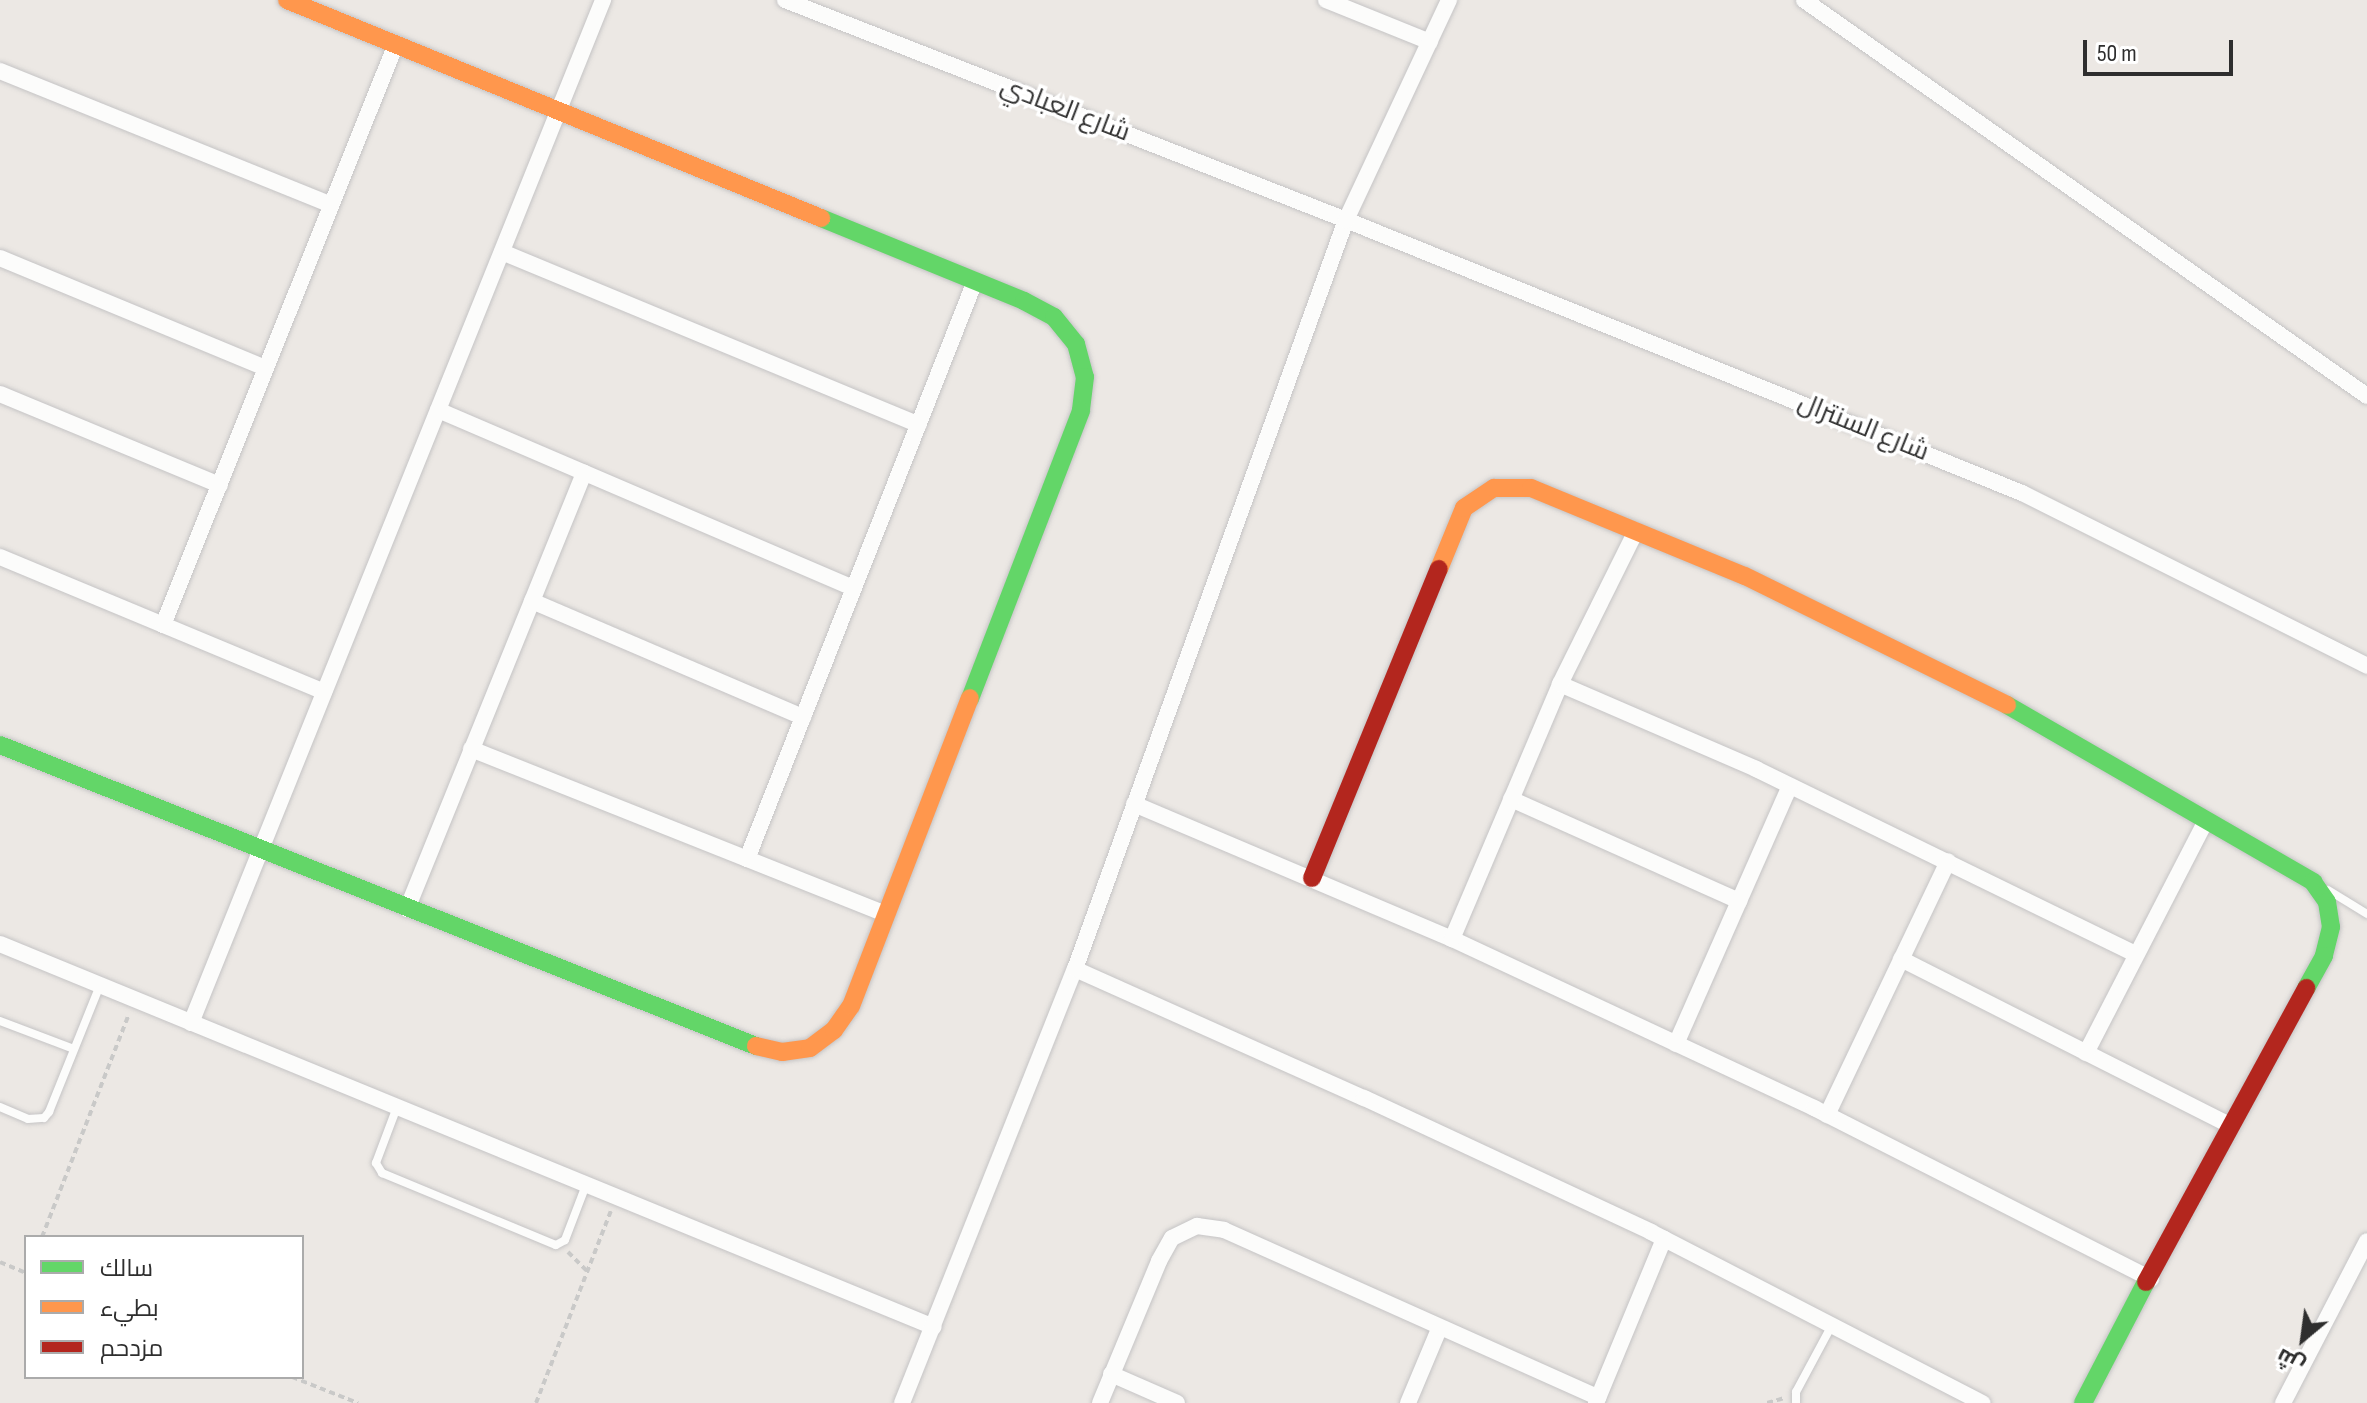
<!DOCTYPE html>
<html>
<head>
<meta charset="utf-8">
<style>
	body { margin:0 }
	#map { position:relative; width:2367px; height:1403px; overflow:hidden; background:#ece8e4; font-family:"Sofia Sans Condensed",Cairo,sans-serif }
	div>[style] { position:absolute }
	.path>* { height:4px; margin-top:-2px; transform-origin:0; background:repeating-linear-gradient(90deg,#c9c9c8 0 6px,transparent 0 10px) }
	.roads { filter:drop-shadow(0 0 2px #c5c4c5) drop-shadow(0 0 2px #c5c4c5) }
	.lane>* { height:8px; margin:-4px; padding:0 4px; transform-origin:4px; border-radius:4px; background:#fcfcfb }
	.street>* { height:16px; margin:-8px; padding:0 8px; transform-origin:8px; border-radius:8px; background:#fcfcfb }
	.fast>* { height:18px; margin:-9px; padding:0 9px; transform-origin:9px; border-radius:9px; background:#63d668 }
	.slow>* { height:18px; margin:-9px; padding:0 9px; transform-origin:9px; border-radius:9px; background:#ff974d }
	.jam>* { height:18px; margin:-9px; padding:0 9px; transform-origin:9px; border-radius:9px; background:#b3261e }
	span { translate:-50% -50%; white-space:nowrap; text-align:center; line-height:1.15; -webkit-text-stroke:7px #fff; paint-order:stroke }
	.street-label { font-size:26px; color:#2e2e2e }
	.legend { position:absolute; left:24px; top:1235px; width:280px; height:144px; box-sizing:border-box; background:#fff; border:2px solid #ababab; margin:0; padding:10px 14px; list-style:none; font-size:24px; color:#2e2e2e }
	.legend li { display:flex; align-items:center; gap:16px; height:40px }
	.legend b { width:40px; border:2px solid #ababab }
	.north { position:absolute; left:2263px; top:1299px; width:80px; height:80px; -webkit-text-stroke:6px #fff; paint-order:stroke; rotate:209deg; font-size:22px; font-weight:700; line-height:32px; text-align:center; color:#2e2e2e }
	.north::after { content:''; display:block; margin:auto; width:28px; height:36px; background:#2e2e2e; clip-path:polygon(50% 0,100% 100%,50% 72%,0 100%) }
	.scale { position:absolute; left:2083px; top:40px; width:150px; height:36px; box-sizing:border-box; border:4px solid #2e2e2e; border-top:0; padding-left:10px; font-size:24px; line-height:28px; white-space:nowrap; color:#2e2e2e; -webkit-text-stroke:6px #fff; paint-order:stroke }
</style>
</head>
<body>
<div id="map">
	<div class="path">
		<i style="left:42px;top:1237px;width:237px;rotate:-68.7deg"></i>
		<i style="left:568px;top:1252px;width:27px;rotate:45deg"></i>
		<i style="left:0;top:1262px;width:28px;rotate:23deg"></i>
		<i style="left:292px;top:1377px;width:71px;rotate:21.5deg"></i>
		<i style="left:536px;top:1403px;width:206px;rotate:-68.7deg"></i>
		<i style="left:1767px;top:1403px;width:18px;rotate:-16deg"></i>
	</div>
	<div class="roads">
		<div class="lane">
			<i style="left:2328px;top:890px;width:46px;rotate:31.6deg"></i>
			<i style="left:0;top:1021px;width:79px;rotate:20.7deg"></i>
			<i style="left:0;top:1107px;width:30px;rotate:23deg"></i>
			<i style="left:28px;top:1119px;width:16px;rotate:-4deg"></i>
			<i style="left:44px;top:1118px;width:8px;rotate:-50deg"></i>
			<i style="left:49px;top:1112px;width:137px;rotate:-68.1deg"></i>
			<i style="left:397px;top:1107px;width:60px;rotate:110.6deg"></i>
			<i style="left:376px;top:1163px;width:12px;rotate:59deg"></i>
			<i style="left:382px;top:1173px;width:188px;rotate:22.5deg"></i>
			<i style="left:556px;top:1245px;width:10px;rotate:-29deg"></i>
			<i style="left:565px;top:1240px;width:59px;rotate:-69.1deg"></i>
			<i style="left:1796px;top:1403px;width:11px;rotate:-90deg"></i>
			<i style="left:1796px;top:1392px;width:76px;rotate:-61.8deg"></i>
		</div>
		<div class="street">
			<i style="left:785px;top:0;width:603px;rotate:21.41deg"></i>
			<i style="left:1346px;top:220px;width:729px;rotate:21.99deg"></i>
			<i style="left:2022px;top:493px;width:386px;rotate:26.6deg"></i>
			<i style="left:1326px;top:0;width:112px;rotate:22deg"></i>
			<i style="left:1804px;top:0;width:688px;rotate:35.12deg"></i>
			<i style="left:0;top:71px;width:357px;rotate:22deg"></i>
			<i style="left:502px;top:252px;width:451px;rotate:22.5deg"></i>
			<i style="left:0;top:258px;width:287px;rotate:22.5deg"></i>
			<i style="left:0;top:394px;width:238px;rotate:22.5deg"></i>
			<i style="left:438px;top:410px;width:452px;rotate:23.2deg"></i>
			<i style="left:0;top:557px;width:351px;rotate:22.6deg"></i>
			<i style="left:532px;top:601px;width:295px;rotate:23.2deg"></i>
			<i style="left:163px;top:625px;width:626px;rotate:-68.15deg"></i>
			<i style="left:1560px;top:684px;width:214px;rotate:23.4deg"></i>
			<i style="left:1756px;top:769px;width:422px;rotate:26deg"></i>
			<i style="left:471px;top:749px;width:447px;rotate:21.7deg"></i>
			<i style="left:1511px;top:799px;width:250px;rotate:24.1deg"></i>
			<i style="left:1134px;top:804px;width:345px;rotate:23deg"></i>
			<i style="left:1452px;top:939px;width:400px;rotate:25deg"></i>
			<i style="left:1814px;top:1108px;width:378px;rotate:26.9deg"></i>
			<i style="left:747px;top:859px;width:621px;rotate:-68.47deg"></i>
			<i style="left:407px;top:909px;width:471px;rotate:-67.9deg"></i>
			<i style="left:1452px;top:939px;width:277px;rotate:-67deg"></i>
			<i style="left:1560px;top:684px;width:171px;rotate:-63.6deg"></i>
			<i style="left:0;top:944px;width:1009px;rotate:22.3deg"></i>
			<i style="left:1901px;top:959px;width:368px;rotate:26.8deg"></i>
			<i style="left:1075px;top:969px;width:316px;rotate:24.1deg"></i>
			<i style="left:1364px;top:1098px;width:317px;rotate:25deg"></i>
			<i style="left:1651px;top:1232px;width:373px;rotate:27.3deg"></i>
			<i style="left:191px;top:1023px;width:1103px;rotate:-68.06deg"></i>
			<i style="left:1676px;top:1044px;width:282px;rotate:-66.2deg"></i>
			<i style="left:2086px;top:1053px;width:260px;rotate:-62.7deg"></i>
			<i style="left:1827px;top:1115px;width:281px;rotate:-64.5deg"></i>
			<i style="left:1111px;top:1374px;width:72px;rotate:23.7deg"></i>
			<i style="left:902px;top:1403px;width:467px;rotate:-68.3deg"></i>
			<i style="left:1075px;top:969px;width:797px;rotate:-70.11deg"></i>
			<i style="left:1346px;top:220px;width:243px;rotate:-64.9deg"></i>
			<i style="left:1100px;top:1403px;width:154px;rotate:-67.4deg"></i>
			<i style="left:1159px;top:1261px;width:26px;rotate:-61deg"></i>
			<i style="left:1172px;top:1238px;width:28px;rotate:-26deg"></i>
			<i style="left:1197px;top:1226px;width:27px;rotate:8deg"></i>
			<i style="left:1224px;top:1230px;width:410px;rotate:24.1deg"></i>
			<i style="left:1408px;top:1403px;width:82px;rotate:-67.2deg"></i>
			<i style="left:1596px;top:1403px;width:178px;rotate:-67.5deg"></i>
			<i style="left:2283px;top:1403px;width:182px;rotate:-62.6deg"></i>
		</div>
		<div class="fast">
			<i style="left:821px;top:218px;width:219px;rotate:22.2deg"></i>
			<i style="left:1024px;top:301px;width:34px;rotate:28deg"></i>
			<i style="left:1054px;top:317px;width:35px;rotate:51deg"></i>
			<i style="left:1076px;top:344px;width:34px;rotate:75deg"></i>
			<i style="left:1085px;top:377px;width:34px;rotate:97deg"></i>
			<i style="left:1081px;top:411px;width:308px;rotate:111.1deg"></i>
			<i style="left:2007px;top:705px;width:354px;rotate:30deg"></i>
			<i style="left:2313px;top:882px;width:24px;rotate:55deg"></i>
			<i style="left:2327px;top:902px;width:25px;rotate:81deg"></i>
			<i style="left:2331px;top:927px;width:30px;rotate:104deg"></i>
			<i style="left:2324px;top:956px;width:37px;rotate:119deg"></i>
			<i style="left:0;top:745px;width:814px;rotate:21.71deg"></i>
			<i style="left:2083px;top:1403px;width:136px;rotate:-62.5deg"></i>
		</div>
		<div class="slow">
			<i style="left:287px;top:0;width:577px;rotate:22.21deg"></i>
			<i style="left:1439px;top:569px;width:66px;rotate:-67.7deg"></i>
			<i style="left:1464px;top:508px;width:36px;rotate:-34deg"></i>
			<i style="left:1494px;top:488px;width:37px"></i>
			<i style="left:1531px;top:488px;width:231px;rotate:22.4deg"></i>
			<i style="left:1745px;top:576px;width:292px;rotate:26.2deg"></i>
			<i style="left:756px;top:1046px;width:27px;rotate:13deg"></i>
			<i style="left:782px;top:1052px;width:28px;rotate:-8deg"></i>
			<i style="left:810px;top:1048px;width:30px;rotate:-37deg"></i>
			<i style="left:834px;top:1030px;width:29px;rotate:-55deg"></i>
			<i style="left:851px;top:1006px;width:330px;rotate:-68.9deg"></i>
		</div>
		<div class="jam">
			<i style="left:1312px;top:878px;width:334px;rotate:-67.7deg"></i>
			<i style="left:2146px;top:1282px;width:335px;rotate:-61.4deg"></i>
		</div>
	</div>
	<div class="street-label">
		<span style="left:1065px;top:110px;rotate:21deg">شارع العبادي</span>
		<span style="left:1863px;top:428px;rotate:22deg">شارع السنترال</span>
	</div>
	<ul class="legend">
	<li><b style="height:10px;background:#63d668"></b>سالك</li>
	<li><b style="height:10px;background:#ff974d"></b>بطيء</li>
	<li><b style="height:10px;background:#b3261e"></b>مزدحم</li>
	</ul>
	<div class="north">ش</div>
	<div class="scale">50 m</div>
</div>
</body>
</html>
